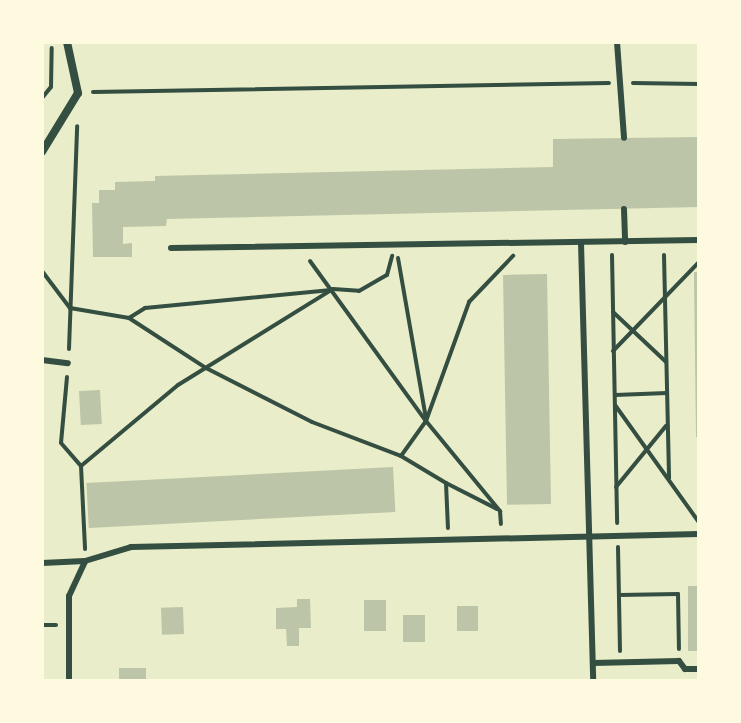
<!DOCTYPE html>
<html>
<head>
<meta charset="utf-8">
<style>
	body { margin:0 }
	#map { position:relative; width:741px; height:723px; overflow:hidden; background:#e9edc9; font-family:"Work Sans",sans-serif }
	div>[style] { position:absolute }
	.building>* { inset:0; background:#bcc5a7; transform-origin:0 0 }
	.path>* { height:4px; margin:-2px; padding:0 2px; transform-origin:2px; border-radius:2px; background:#344e41 }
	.service>* { height:6px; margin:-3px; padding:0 3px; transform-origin:3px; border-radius:3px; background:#344e41 }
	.minor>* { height:8px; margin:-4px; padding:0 4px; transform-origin:4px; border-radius:4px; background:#344e41 }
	span { translate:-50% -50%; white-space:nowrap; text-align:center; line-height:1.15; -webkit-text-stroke:6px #fefae0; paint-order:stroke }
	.frame { position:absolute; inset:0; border:44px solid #fefae0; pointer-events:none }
</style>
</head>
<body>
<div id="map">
	<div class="building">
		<i style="clip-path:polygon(699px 137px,699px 207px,167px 219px,166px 226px,123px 227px,123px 244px,132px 243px,132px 257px,93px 257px,92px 203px,99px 203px,99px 190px,115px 190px,115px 182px,155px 181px,155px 176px,553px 167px,553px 139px)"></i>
		<i style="clip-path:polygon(694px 272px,699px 272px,699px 437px,696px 437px)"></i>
		<i style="left:547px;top:274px;width:230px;height:44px;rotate:89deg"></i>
		<i style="left:100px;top:390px;width:34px;height:21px;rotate:87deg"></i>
		<i style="left:393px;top:467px;width:45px;height:307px;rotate:87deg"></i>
		<i style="left:688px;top:586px;width:11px;height:65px"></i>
		<i style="clip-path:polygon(297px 599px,310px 599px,311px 628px,299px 628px,299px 646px,287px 646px,286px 629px,276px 629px,276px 608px,297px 607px)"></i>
		<i style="left:386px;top:600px;width:31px;height:22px;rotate:90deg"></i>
		<i style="left:457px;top:606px;width:21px;height:25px"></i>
		<i style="left:183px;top:607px;width:27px;height:22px;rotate:88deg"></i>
		<i style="left:425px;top:615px;width:27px;height:22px;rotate:90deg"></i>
		<i style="left:119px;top:668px;width:27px;height:13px"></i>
	</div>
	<div class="path">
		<i style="left:633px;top:83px;width:66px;rotate:0.9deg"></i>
		<i style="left:93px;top:92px;width:516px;rotate:-1deg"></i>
		<i style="left:42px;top:98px;width:14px;rotate:-51deg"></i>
		<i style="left:51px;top:87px;width:39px;rotate:-89deg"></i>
		<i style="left:612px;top:255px;width:268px;rotate:88.9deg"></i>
		<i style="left:664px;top:255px;width:223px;rotate:88.7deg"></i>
		<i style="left:398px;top:258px;width:163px;rotate:80.1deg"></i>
		<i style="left:310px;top:261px;width:198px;rotate:54.1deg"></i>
		<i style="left:426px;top:421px;width:117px;rotate:50.6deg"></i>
		<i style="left:500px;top:511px;width:13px;rotate:86deg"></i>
		<i style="left:42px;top:271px;width:46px;rotate:52.9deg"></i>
		<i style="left:70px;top:308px;width:60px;rotate:9.6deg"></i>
		<i style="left:129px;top:318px;width:92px;rotate:33deg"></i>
		<i style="left:206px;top:368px;width:119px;rotate:27deg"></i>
		<i style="left:312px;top:422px;width:95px;rotate:20.9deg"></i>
		<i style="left:401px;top:456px;width:43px;rotate:-54.5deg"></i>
		<i style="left:426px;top:421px;width:127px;rotate:-70.1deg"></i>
		<i style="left:469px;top:302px;width:64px;rotate:-46.3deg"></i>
		<i style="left:613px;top:312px;width:73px;rotate:43.3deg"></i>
		<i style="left:129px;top:318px;width:19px;rotate:-32deg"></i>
		<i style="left:145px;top:308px;width:187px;rotate:-5.5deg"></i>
		<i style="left:69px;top:349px;width:223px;rotate:-87.9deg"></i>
		<i style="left:613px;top:351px;width:124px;rotate:-46deg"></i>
		<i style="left:67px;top:377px;width:66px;rotate:95.2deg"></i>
		<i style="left:61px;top:443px;width:30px;rotate:49deg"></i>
		<i style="left:81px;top:466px;width:83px;rotate:87.2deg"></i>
		<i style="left:615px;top:395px;width:52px;rotate:-2.2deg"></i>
		<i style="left:615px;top:405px;width:143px;rotate:54.4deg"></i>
		<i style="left:401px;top:456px;width:52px;rotate:31deg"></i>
		<i style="left:446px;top:483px;width:45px;rotate:87.5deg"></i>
		<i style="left:81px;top:466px;width:126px;rotate:-39.9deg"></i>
		<i style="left:178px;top:385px;width:182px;rotate:-31.8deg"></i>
		<i style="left:333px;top:289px;width:26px;rotate:4deg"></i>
		<i style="left:359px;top:291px;width:32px;rotate:-30deg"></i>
		<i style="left:387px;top:275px;width:20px;rotate:-75deg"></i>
		<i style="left:446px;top:483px;width:57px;rotate:27deg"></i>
		<i style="left:616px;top:487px;width:79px;rotate:-50.7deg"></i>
		<i style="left:618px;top:547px;width:104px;rotate:88.9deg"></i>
		<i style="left:619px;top:595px;width:59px;rotate:-1deg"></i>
		<i style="left:678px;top:594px;width:55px;rotate:89deg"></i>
		<i style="left:42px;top:625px;width:14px"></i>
	</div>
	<div class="service">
		<i style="left:617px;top:42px;width:96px;rotate:85.8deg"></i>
		<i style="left:624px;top:209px;width:33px;rotate:88deg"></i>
		<i style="left:581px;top:243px;width:438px;rotate:88.4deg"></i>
		<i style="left:171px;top:248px;width:528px;rotate:-0.87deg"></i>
		<i style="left:42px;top:360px;width:26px;rotate:7deg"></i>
		<i style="left:42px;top:563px;width:43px;rotate:-2.7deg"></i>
		<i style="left:593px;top:663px;width:86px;rotate:-1.3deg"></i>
		<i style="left:679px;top:661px;width:10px;rotate:53deg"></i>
		<i style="left:685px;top:669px;width:14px"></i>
		<i style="left:69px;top:681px;width:85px;rotate:-90deg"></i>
		<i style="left:69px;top:596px;width:38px;rotate:-65deg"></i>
		<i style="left:85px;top:561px;width:48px;rotate:-16.9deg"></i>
		<i style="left:131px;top:547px;width:568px;rotate:-1.31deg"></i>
	</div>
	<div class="minor">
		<i style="left:42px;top:152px;width:69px;rotate:-58.6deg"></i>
		<i style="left:78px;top:93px;width:52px;rotate:-102.2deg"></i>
	</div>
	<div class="frame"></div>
</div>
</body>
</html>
